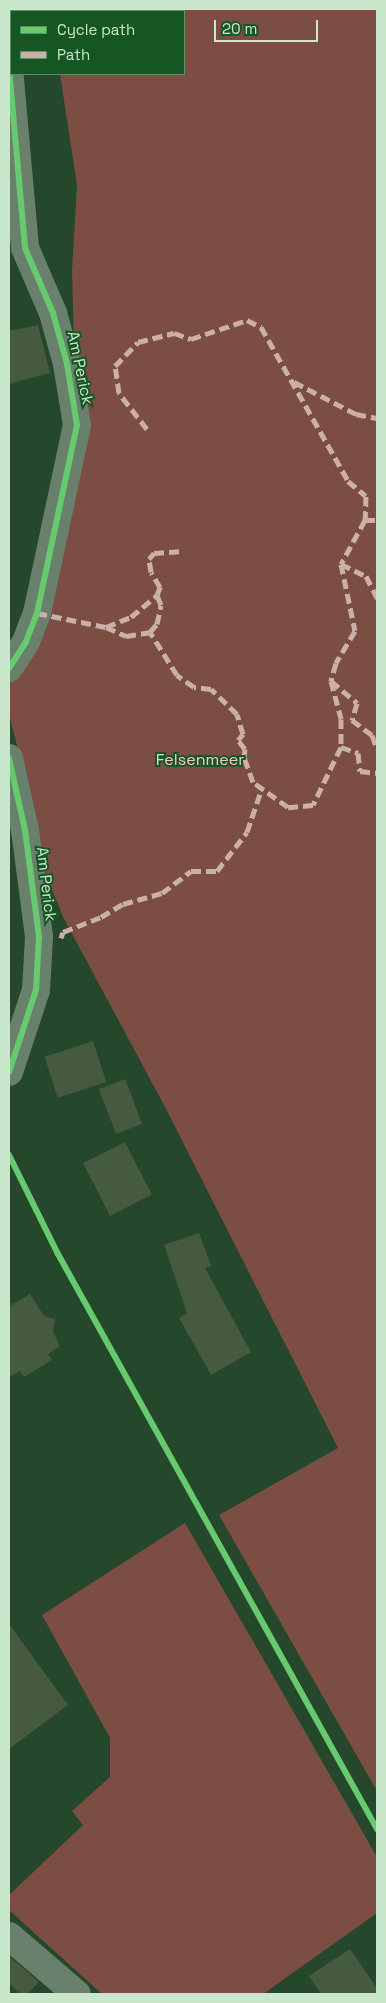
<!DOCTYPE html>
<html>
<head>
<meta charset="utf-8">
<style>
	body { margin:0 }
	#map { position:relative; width:386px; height:2003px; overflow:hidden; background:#25472b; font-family:"Space Grotesk",sans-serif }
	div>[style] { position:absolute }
	.green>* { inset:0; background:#7c4d43 }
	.building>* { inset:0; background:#455a3f; transform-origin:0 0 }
	.minor>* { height:28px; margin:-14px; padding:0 14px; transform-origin:14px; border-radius:14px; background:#68806c }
	.quiet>* { height:5px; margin-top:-2.5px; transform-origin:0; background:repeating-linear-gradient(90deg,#cab0a6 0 10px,transparent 0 15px) }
	.cycleway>* { height:6px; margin:-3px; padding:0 3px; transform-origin:3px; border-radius:3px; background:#67ca6e }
	span { translate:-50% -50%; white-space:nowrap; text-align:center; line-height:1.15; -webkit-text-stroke:4px #165623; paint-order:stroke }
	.street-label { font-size:16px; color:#c9e8cb }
	.park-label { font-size:16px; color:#f7cbc5 }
	.frame { position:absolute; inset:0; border:10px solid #c9e8cb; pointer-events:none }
	.legend { position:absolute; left:10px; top:10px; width:175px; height:65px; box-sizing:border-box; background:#165623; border:1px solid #5e9066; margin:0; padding:6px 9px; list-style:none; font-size:15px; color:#c9e8cb }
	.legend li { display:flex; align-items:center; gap:10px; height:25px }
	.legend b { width:25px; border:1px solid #5e9066 }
	.scale { position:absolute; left:214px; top:20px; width:104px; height:22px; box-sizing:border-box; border:2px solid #c9e8cb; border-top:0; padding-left:6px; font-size:15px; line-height:18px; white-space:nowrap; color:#c9e8cb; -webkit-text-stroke:4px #165623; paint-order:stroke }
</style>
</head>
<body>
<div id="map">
	<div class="green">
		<i style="clip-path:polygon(48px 9px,377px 9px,377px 1791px,219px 1515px,338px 1448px,164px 1105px,64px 919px,34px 846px,21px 762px,9px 714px,9px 679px,77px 453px,72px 271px,77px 185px,60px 74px,184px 74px,184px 11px)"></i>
		<i style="clip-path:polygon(185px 1523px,377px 1857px,377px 1913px,263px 1994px,102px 1994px,9px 1910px,9px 1895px,83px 1825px,72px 1811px,110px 1777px,110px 1738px,42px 1615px)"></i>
	</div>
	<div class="building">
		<i style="clip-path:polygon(38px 325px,50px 373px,9px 384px,9px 331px)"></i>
		<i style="left:93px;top:1041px;width:43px;height:51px;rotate:72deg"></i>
		<i style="left:125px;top:1079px;width:48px;height:28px;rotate:69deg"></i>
		<i style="left:125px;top:1142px;width:59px;height:47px;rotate:63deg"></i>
		<i style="clip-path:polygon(199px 1233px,211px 1266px,205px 1268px,251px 1352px,211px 1375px,179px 1318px,187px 1313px,164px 1245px)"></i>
		<i style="clip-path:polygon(30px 1294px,44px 1316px,55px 1319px,53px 1332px,60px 1346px,48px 1354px,52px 1360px,24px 1377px,20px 1371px,9px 1377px,9px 1306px)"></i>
		<i style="clip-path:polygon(9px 1624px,68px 1705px,9px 1749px)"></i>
		<i style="clip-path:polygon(350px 1949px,377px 1988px,377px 1994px,321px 1994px,309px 1976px)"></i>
		<i style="clip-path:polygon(9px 1956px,39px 1982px,27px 1994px,20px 1994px,9px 1983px)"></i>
	</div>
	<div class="minor">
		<i style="left:9px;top:68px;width:181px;rotate:84.9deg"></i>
		<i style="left:25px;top:248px;width:71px;rotate:66.7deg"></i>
		<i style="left:53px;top:313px;width:53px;rotate:74.6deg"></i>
		<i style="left:67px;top:364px;width:62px;rotate:80.7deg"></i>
		<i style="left:77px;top:425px;width:192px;rotate:102deg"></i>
		<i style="left:37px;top:613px;width:31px;rotate:111deg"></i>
		<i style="left:26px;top:642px;width:31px;rotate:123deg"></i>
		<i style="left:9px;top:758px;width:74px;rotate:77.5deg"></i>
		<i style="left:25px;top:830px;width:108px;rotate:82.5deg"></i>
		<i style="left:39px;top:937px;width:53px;rotate:93.2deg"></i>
		<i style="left:36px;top:990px;width:86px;rotate:108.2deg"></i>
		<i style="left:9px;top:1936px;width:89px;rotate:40.5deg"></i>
	</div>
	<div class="quiet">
		<i style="left:294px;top:382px;width:70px;rotate:27.3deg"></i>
		<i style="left:356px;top:414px;width:21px;rotate:11deg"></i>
		<i style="left:147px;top:429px;width:46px;rotate:-127.9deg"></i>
		<i style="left:119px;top:393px;width:27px;rotate:-98deg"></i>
		<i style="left:115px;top:366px;width:33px;rotate:-46deg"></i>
		<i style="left:138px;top:342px;width:37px;rotate:-14deg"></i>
		<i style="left:174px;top:333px;width:18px;rotate:19deg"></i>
		<i style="left:191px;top:339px;width:59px;rotate:-18.7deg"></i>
		<i style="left:247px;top:320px;width:16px;rotate:27deg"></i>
		<i style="left:261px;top:327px;width:177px;rotate:60.5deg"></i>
		<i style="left:348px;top:481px;width:23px;rotate:40deg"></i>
		<i style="left:366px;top:496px;width:24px;rotate:92deg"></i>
		<i style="left:365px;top:520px;width:50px;rotate:118.6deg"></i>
		<i style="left:341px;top:564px;width:68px;rotate:78.2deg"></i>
		<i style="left:355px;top:631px;width:37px;rotate:121deg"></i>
		<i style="left:336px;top:663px;width:19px;rotate:106deg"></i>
		<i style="left:331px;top:681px;width:39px;rotate:75deg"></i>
		<i style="left:341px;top:719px;width:28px;rotate:90deg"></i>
		<i style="left:341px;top:747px;width:64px;rotate:115.8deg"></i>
		<i style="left:313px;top:805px;width:25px;rotate:175deg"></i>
		<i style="left:288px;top:807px;width:43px;rotate:-144.5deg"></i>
		<i style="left:253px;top:782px;width:27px;rotate:-110deg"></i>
		<i style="left:244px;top:757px;width:8px;rotate:-83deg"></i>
		<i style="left:245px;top:749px;width:11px;rotate:-128deg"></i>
		<i style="left:238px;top:740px;width:8px;rotate:-50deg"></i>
		<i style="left:243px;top:734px;width:21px;rotate:-107deg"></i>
		<i style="left:237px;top:714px;width:36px;rotate:-136deg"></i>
		<i style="left:211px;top:689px;width:17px;rotate:-173deg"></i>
		<i style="left:194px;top:687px;width:21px;rotate:-145deg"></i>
		<i style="left:177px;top:675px;width:51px;rotate:-122.1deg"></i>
		<i style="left:365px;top:520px;width:12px"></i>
		<i style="left:341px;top:564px;width:28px;rotate:26deg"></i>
		<i style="left:366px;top:576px;width:25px;rotate:63deg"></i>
		<i style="left:37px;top:613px;width:70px;rotate:11.5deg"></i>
		<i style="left:106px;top:627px;width:27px;rotate:-22deg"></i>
		<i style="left:131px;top:617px;width:34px;rotate:-40deg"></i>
		<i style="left:157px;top:595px;width:9px;rotate:-69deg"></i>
		<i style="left:160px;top:587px;width:17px;rotate:-121deg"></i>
		<i style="left:151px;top:572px;width:13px;rotate:-99deg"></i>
		<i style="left:149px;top:559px;width:8px;rotate:-50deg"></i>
		<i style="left:154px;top:553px;width:26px;rotate:-4deg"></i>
		<i style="left:106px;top:627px;width:22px;rotate:24deg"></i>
		<i style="left:126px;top:636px;width:24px;rotate:-9deg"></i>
		<i style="left:150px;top:632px;width:11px;rotate:-49deg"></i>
		<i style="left:157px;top:624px;width:19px;rotate:-78deg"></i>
		<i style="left:161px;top:605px;width:11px;rotate:-112deg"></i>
		<i style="left:331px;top:681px;width:34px;rotate:40deg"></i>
		<i style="left:357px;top:703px;width:18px;rotate:106deg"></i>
		<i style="left:352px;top:720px;width:25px;rotate:37deg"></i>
		<i style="left:372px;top:735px;width:15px;rotate:70deg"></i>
		<i style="left:341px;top:747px;width:18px;rotate:19deg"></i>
		<i style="left:358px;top:753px;width:18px;rotate:84deg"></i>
		<i style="left:360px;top:771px;width:17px;rotate:7deg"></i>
		<i style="left:61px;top:938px;width:6px;rotate:-72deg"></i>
		<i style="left:63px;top:932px;width:41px;rotate:-21.5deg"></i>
		<i style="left:101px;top:917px;width:26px;rotate:-31deg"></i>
		<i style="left:123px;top:904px;width:41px;rotate:-15.8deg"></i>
		<i style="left:162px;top:893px;width:36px;rotate:-37deg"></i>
		<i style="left:191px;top:871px;width:26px"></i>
		<i style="left:217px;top:871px;width:49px;rotate:-52.4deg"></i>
		<i style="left:247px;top:832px;width:46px;rotate:-71.2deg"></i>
	</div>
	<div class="cycleway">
		<i style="left:9px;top:68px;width:181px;rotate:84.9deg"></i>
		<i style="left:25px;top:248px;width:71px;rotate:66.7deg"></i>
		<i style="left:53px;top:313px;width:53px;rotate:74.6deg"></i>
		<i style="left:67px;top:364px;width:62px;rotate:80.7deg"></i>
		<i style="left:77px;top:425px;width:192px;rotate:102deg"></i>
		<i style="left:37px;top:613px;width:31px;rotate:111deg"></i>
		<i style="left:26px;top:642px;width:31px;rotate:123deg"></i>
		<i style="left:9px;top:758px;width:74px;rotate:77.5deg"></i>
		<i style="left:25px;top:830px;width:108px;rotate:82.5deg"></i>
		<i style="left:39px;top:937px;width:53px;rotate:93.2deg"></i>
		<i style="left:36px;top:990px;width:86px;rotate:108.2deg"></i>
		<i style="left:9px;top:1155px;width:110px;rotate:63.7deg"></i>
		<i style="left:58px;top:1254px;width:658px;rotate:60.98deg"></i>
	</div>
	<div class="street-label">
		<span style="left:80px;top:368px;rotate:78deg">Am Perick</span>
		<span style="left:46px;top:884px;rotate:83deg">Am Perick</span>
	</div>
	<div class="park-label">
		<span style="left:200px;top:760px">Felsenmeer</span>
	</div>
	<div class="frame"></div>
	<ul class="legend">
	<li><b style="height:6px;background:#67ca6e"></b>Cycle path</li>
	<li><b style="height:6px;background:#cab0a6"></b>Path</li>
	</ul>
	<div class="scale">20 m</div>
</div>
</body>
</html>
